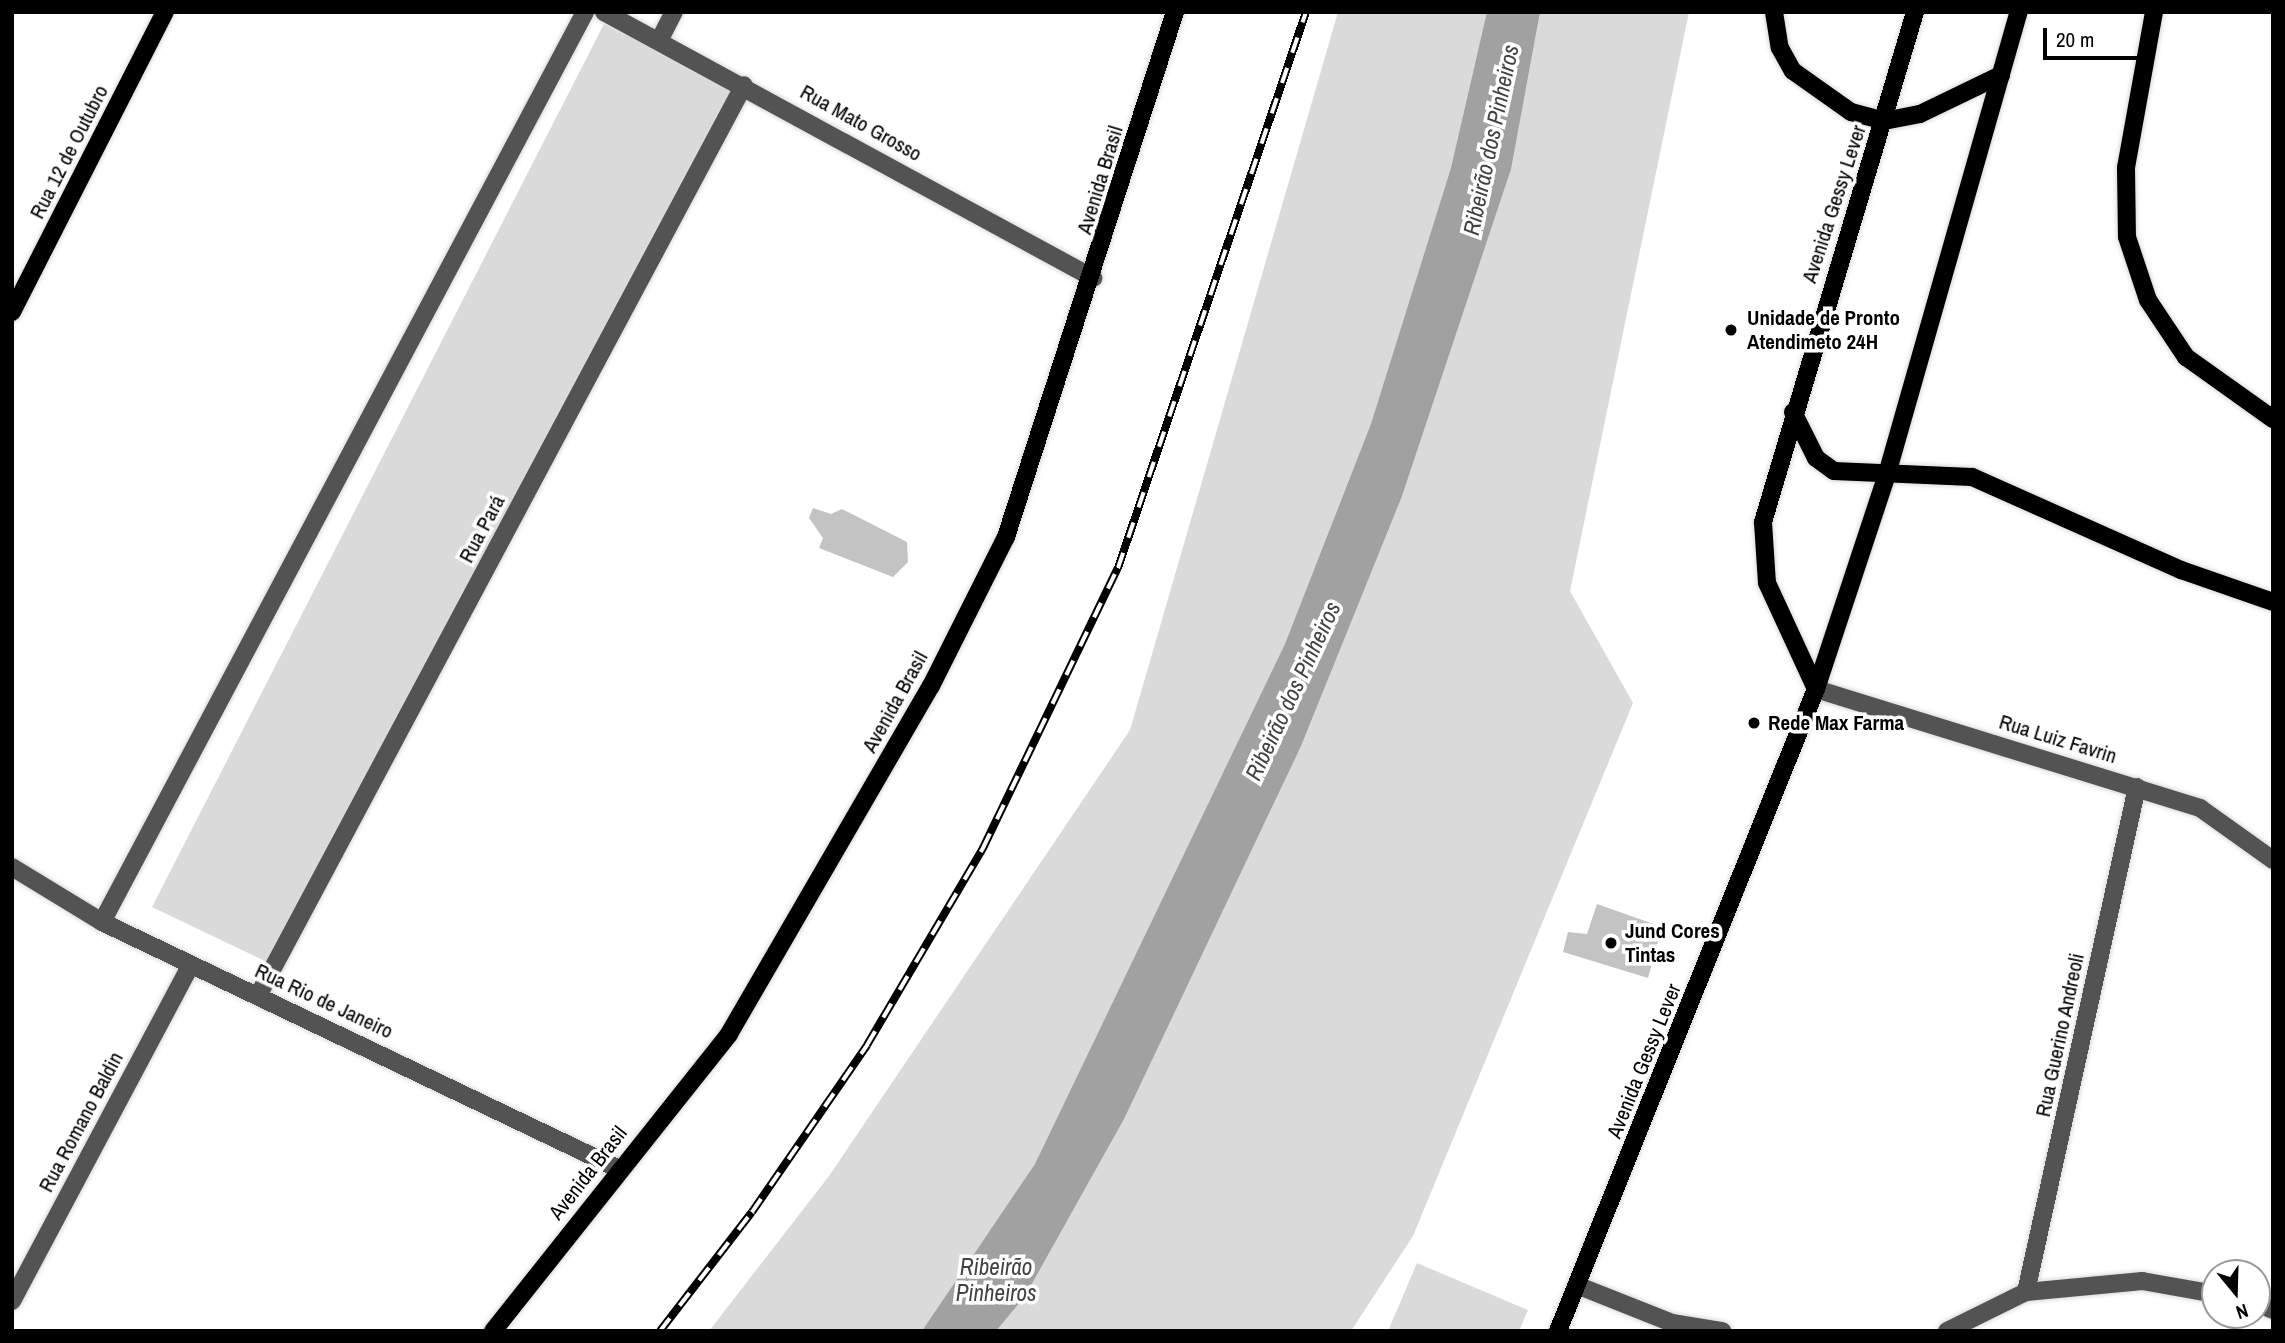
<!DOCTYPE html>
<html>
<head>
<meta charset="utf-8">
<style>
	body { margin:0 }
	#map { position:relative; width:2285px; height:1343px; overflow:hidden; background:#fff; font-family:"Archivo Narrow",sans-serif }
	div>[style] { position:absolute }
	.green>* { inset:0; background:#dadada }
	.water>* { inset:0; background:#a1a1a1 }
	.building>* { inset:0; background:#c3c3c3 }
	.roads { filter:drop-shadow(0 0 2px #dbdbdb) drop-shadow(0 0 2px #dbdbdb) }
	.minor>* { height:18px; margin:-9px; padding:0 9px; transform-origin:9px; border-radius:9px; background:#535353 }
	.major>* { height:18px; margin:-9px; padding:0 9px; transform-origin:9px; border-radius:9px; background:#000 }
	.rail>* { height:8px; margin-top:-4px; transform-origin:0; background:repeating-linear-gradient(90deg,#fff 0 16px,#000 0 32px); box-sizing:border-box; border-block:2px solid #000 }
	.dots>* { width:19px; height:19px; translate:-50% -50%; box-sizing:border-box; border:4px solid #fff; border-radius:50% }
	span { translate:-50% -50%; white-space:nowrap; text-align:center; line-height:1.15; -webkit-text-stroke:7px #fff; paint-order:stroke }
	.street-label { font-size:21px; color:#000 }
	.poi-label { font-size:21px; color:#000; font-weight:700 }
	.left { translate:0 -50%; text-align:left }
	.water-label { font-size:23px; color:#424242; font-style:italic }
	.frame { position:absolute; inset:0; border:14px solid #000; pointer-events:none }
	.north { position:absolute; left:2201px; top:1259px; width:70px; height:70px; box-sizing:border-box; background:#fff; border:2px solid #999; border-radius:50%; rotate:161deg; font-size:19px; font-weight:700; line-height:28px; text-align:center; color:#000 }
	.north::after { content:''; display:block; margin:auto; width:24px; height:32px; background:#000; clip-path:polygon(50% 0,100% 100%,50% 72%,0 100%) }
	.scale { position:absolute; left:2043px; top:28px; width:108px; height:32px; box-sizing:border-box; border:4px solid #000; border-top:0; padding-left:9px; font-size:21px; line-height:24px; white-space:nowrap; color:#000; -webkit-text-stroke:5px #fff; paint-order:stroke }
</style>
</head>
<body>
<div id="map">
	<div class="green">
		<i style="clip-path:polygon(1338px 12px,1689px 12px,1570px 591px,1633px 703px,1413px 1236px,1351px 1331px,709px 1331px,829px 1176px,1130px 730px)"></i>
		<i style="clip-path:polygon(604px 24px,738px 91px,267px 962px,152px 907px)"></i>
		<i style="clip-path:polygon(1417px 1263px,1528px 1310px,1519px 1331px,1388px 1331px)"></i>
	</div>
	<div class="water">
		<i style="clip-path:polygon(1487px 12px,1540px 12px,1511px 169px,1402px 496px,1301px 746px,1124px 1119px,1025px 1296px,996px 1331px,922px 1331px,1035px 1164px,1285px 644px,1371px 424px,1451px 168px)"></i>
	</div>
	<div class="building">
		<i style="clip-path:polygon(813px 508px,831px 514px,842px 509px,907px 542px,908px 562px,893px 577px,819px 548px,823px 538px,809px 518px)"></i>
		<i style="clip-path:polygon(1597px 904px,1662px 927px,1648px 978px,1563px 952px,1568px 932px,1587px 934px)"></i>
	</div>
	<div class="roads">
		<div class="minor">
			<i style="left:604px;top:12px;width:557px;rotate:28.54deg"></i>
			<i style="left:659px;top:41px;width:33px;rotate:-63deg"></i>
			<i style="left:1816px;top:689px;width:402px;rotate:17.2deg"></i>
			<i style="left:2200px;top:808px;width:90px;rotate:35.5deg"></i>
			<i style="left:12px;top:867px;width:105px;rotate:31.4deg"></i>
			<i style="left:102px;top:922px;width:573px;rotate:25.54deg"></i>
			<i style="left:102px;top:922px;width:1030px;rotate:-62.04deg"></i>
			<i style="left:259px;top:994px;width:1030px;rotate:-61.92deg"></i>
			<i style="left:1579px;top:1286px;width:100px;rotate:21.7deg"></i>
			<i style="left:1672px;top:1323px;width:51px;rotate:9.1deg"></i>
			<i style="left:2026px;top:1292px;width:517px;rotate:-77.6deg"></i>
			<i style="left:12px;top:1301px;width:381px;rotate:-62deg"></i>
			<i style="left:2257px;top:1303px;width:17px;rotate:24deg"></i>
			<i style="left:1947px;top:1331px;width:88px;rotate:-26.3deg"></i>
			<i style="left:2026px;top:1292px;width:117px;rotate:-5.4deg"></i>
			<i style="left:2142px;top:1281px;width:74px;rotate:10.1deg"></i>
		</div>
		<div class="major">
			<i style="left:1774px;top:12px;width:36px;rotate:81deg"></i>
			<i style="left:1780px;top:48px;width:26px;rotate:61deg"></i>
			<i style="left:1793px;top:71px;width:71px;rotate:35.3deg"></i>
			<i style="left:1851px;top:112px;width:34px;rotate:15deg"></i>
			<i style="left:1884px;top:121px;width:37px;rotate:-11deg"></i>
			<i style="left:1920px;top:114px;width:90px;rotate:-25.7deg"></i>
			<i style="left:2154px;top:12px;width:158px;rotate:100.2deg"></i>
			<i style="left:2126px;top:168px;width:69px;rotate:89.2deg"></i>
			<i style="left:2127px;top:237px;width:66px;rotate:71.6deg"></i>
			<i style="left:2148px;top:300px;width:69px;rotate:56.3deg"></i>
			<i style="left:2186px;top:357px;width:107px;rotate:35.5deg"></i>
			<i style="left:12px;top:312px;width:337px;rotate:-63deg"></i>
			<i style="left:1793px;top:412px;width:51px;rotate:63.4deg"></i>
			<i style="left:1816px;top:458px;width:22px;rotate:36deg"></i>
			<i style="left:1834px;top:471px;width:138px;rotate:2.5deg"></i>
			<i style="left:1972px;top:477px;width:229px;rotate:24deg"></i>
			<i style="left:2181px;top:570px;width:97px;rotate:19.2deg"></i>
			<i style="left:1816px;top:689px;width:117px;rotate:-114.8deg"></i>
			<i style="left:1767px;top:583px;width:61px;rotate:-93.8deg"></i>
			<i style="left:1763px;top:522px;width:532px;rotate:-73.4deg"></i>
			<i style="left:493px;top:1331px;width:379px;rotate:-51.5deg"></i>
			<i style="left:729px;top:1034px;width:402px;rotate:-59.9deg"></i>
			<i style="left:931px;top:686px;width:167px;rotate:-63.3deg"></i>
			<i style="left:1006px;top:537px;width:552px;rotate:-72.16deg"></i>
			<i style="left:1558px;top:1331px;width:692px;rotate:-68.11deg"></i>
			<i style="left:1816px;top:689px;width:226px;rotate:-71.7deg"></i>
			<i style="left:1887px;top:474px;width:480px;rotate:-74.1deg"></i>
		</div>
	</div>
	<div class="rail">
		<i style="left:660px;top:1331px;width:150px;rotate:-52.3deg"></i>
		<i style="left:752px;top:1212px;width:203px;rotate:-55.4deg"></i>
		<i style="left:867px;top:1045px;width:229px;rotate:-59.5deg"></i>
		<i style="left:983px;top:848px;width:311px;rotate:-64.3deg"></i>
		<i style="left:1118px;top:568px;width:587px;rotate:-71.32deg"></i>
	</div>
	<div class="dots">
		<i style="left:1731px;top:330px;background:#000"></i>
		<i style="left:1754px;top:723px;background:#000"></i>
		<i style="left:1611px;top:943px;background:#000"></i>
	</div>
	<div class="street-label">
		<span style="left:861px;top:123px;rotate:29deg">Rua Mato Grosso</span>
		<span style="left:69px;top:152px;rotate:-63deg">Rua 12 de Outubro</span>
		<span style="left:1100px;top:180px;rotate:-73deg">Avenida Brasil</span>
		<span style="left:1834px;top:204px;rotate:-72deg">Avenida Gessy Lever</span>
		<span style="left:482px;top:529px;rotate:-62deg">Rua Pará</span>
		<span style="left:895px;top:702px;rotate:-61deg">Avenida Brasil</span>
		<span style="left:2058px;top:739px;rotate:17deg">Rua Luiz Favrin</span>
		<span style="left:324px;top:1001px;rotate:25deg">Rua Rio de Janeiro</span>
		<span style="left:2060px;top:1035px;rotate:-78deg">Rua Guerino Andreoli</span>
		<span style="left:1644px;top:1061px;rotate:-68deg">Avenida Gessy Lever</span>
		<span style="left:81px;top:1122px;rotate:-62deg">Rua Romano Baldin</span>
		<span style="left:588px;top:1173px;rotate:-52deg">Avenida Brasil</span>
	</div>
	<div class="poi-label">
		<span class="left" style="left:1747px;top:330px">Unidade de Pronto<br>Atendimeto 24H</span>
		<span class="left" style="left:1768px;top:723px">Rede Max Farma</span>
		<span class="left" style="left:1625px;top:943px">Jund Cores<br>Tintas</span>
	</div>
	<div class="water-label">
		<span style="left:1491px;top:140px;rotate:-78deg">Ribeirão dos Pinheiros</span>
		<span style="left:1293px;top:691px;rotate:-65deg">Ribeirão dos Pinheiros</span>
		<span style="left:996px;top:1280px">Ribeirão<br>Pinheiros</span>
	</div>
	<div class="frame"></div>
	<div class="north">N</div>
	<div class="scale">20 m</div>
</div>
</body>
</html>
